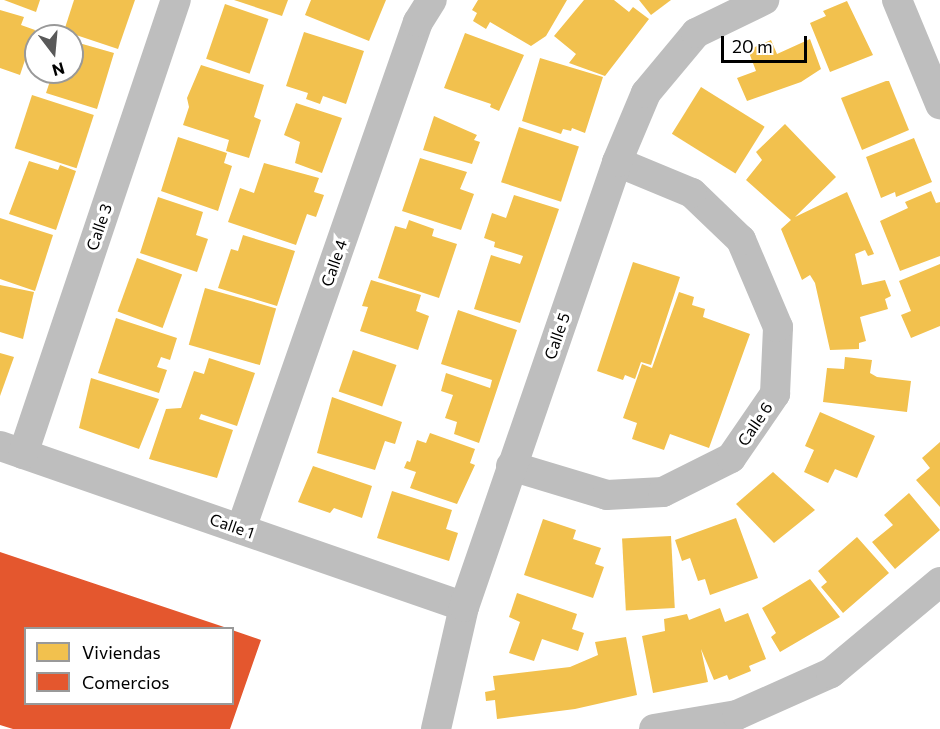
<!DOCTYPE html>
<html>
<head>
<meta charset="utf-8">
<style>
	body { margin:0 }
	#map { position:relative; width:940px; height:729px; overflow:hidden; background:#fff; font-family:Commissioner,sans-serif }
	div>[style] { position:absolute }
	.homes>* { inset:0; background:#f2c14e; transform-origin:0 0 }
	.shops>* { inset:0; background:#e4572e }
	.street>* { height:30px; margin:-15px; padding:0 15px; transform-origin:15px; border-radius:15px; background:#bebebe }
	span { translate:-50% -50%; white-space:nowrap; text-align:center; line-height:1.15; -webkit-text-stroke:6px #fff; paint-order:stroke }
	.street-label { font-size:16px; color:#000 }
	.legend { position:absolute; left:24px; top:627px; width:210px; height:78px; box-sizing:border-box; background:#fff; border:2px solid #999; margin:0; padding:8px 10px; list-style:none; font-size:18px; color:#000 }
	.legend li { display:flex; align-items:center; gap:12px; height:30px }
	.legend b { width:30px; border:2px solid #999 }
	.north { position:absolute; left:24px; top:24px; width:60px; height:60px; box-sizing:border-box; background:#fff; border:2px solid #999; border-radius:50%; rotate:164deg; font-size:16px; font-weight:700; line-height:24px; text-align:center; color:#000 }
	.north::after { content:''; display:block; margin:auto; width:21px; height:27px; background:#595959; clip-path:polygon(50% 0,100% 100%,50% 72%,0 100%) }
	.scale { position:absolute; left:721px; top:36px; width:86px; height:27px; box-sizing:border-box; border:3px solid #000; border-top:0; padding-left:8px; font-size:18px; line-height:21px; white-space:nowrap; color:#000; -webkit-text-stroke:4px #fff; paint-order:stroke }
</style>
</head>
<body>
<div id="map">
	<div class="homes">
		<i style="clip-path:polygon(4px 0,40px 0,36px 12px)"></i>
		<i style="clip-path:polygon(74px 0,135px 0,118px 49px,64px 31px)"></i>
		<i style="clip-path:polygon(234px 0,288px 0,282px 16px)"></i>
		<i style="clip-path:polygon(311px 0,386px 0,369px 41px,305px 15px)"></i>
		<i style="clip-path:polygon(478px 0,567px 0,546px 36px,531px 46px,490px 22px,486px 29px,473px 21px,477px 13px,472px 10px)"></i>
		<i style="clip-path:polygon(584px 0,614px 0,629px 12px,633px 7px,649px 19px,605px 76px,569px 63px,576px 54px,554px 36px)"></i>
		<i style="clip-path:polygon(639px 0,671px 0,651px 15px)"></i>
		<i style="clip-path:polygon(847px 1px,873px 55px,830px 72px,810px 23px,826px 16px,823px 11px)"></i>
		<i style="left:225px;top:4px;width:46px;height:58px;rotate:19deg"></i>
		<i style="clip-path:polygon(0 10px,24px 17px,21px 25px,35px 30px,20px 75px,0 68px)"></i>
		<i style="clip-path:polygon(304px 32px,364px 51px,346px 104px,323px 96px,320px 104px,306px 99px,308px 93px,286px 86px)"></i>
		<i style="clip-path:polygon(465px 33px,524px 55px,499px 111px,490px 107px,491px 104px,444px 88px)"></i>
		<i style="clip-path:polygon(810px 39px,821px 69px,801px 82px,747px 101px,737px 78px,756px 71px,748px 50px,771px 40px,777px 54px)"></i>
		<i style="clip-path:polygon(72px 41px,114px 53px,97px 109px,46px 93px,53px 72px,72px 72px)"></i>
		<i style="clip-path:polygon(540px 58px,603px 77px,585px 133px,572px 128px,571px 131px,563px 129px,561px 134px,522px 121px)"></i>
		<i style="clip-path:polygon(201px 65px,264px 85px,254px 117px,261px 120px,249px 158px,226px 151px,229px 140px,183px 125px,189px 107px,187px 98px)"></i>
		<i style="clip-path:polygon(886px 81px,889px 81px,909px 130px,862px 150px,841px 98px)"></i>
		<i style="left:701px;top:87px;width:75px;height:55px;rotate:32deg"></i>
		<i style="left:32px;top:95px;width:65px;height:56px;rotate:18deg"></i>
		<i style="clip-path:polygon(296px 103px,342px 118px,322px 173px,295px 163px,300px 142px,284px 135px)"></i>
		<i style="clip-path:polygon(434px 116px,477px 135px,474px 140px,480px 142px,472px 164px,423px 150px)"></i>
		<i style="clip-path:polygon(785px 124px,836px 177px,795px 217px,847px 192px,874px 254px,868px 256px,865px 250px,855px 254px,862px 285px,885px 280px,891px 296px,885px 299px,888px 309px,860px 317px,866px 341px,859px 343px,859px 349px,830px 350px,815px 283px,810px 275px,802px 280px,781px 229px,791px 220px,746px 180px,762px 160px,756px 152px)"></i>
		<i style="left:519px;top:127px;width:63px;height:58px;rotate:18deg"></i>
		<i style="clip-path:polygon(178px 137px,227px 153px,224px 163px,232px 166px,218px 211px,161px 191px)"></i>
		<i style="clip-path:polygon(914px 138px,932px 182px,896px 197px,895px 192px,881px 198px,866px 157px)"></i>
		<i style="clip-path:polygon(420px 158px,467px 172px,460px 189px,474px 194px,461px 230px,402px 211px)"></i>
		<i style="clip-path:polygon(29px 161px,58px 170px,60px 165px,76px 171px,56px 230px,9px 214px)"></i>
		<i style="clip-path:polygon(264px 163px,319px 178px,314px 192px,324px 195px,316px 217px,307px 214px,296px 245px,228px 222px,240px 188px,254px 193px)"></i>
		<i style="clip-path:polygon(931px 191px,936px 203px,940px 202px,940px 256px,900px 271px,880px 221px,908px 208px,905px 202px)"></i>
		<i style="clip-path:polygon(514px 195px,559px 209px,520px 323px,474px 309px,491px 255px,520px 264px,523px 256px,494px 247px,495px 242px,484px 238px,492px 213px,506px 218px)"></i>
		<i style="clip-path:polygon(158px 197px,203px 212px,196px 235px,208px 239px,197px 272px,140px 253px)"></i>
		<i style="clip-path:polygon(0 218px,53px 235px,35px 291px,0 279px)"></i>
		<i style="clip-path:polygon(409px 220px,434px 229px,432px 236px,457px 244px,439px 298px,378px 278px,395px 226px,406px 229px)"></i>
		<i style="clip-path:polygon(243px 235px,295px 251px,277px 306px,218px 288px,231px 249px,238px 251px)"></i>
		<i style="left:137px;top:258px;width:48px;height:57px;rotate:20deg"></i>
		<i style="clip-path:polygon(633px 262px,680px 277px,651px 365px,641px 362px,635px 379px,625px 375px,623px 380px,597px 371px)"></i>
		<i style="clip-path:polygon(940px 264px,940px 326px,911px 338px,901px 315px,911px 311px,899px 281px)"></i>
		<i style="clip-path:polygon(371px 280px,421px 295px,416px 311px,429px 316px,418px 350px,360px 331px,368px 307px,362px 306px)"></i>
		<i style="clip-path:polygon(0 285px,34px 292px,23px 339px,0 332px)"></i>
		<i style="left:205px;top:288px;width:74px;height:59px;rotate:16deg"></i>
		<i style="clip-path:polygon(679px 292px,694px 297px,692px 305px,705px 309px,703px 317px,750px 334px,709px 448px,670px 434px,664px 450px,632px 439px,637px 423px,623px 418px,642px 364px,652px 368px)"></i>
		<i style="clip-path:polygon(458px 310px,517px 330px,479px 443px,454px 434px,457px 422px,445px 418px,453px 395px,441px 391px,446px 373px,490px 388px,492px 380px,441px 364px)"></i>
		<i style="clip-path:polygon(116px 318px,177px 338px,170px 360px,161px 357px,157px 367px,167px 370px,159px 393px,98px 373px)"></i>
		<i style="left:353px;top:350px;width:46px;height:44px;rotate:19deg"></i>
		<i style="clip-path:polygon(0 353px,14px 357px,0 396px)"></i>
		<i style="clip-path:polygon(845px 357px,872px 360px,870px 373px,877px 377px,911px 381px,907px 412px,823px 402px,827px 368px,844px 369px)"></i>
		<i style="clip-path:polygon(209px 358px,255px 373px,237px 426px,201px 414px,199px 419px,233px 430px,217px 478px,149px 459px,166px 409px,181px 408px,194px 371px,204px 374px)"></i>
		<i style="clip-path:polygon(91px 378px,159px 399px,139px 449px,79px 428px)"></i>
		<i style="clip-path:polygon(332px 397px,402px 422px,395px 444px,385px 441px,375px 470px,317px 453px)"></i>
		<i style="clip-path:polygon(820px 412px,875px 436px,857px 478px,835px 469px,828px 483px,804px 472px,814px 450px,805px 446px)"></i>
		<i style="clip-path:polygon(430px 433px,475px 449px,470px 463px,475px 465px,457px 504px,410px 488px,416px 472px,404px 468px,407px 461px,410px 462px,417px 440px,426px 443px)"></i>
		<i style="clip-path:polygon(940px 442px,940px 507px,916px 480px,930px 468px,922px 458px)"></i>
		<i style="clip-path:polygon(313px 466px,372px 486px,362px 518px,334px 508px,330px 513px,298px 502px)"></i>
		<i style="clip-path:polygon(773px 472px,815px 510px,774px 543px,736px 504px)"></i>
		<i style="clip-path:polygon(392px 491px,452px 510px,446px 529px,458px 533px,449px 561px,377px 538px)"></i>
		<i style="clip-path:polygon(909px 493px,940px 530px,895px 569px,872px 542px,893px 525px,884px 515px)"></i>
		<i style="clip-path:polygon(736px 518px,758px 578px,710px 595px,705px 579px,698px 581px,690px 558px,682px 561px,675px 540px)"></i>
		<i style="clip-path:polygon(543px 519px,576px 530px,573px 539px,601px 548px,595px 564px,604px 567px,593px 598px,524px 575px)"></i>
		<i style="left:671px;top:536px;width:72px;height:49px;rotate:87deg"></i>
		<i style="clip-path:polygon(857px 537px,889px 573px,843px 613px,821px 587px,827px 582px,818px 571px)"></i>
		<i style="clip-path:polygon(810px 579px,840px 617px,780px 652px,771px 637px,776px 633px,762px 608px)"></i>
		<i style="clip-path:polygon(517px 593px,577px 614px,572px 629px,584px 633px,578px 651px,542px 639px,534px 661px,509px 653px,520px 622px,509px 617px)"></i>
		<i style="clip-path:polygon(720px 608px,725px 622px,748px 613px,766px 659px,749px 666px,751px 671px,729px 680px,727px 675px,714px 680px,701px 649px,708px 682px,653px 693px,642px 636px,665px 631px,664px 619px,687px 614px,689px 620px)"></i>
		<i style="clip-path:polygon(626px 637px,637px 695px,575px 709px,497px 719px,495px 700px,486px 701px,485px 692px,495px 690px,493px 676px,570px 667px,598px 655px,595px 642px)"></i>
	</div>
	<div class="shops">
		<i style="clip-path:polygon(0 552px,227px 628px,26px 628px,26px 704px,232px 704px,232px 630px,261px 640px,230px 729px,13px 729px,0 725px)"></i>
	</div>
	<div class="street">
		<i style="left:897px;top:0;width:113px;rotate:67.5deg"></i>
		<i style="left:0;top:446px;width:491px;rotate:19.1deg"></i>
		<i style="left:23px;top:454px;width:479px;rotate:-71.4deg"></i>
		<i style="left:511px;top:466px;width:100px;rotate:16.8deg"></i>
		<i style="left:607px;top:495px;width:56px;rotate:-3.1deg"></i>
		<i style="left:663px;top:492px;width:76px;rotate:-26.6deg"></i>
		<i style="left:731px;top:458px;width:78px;rotate:-55.5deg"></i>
		<i style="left:775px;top:394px;width:67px;rotate:-87.4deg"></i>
		<i style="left:778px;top:327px;width:95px;rotate:-113deg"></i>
		<i style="left:741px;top:240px;width:68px;rotate:-136.2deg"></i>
		<i style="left:692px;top:193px;width:81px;rotate:-157.5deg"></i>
		<i style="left:241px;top:529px;width:537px;rotate:-70.76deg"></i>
		<i style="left:418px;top:22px;width:26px;rotate:-58deg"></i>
		<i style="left:436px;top:729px;width:125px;rotate:-77.1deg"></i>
		<i style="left:464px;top:607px;width:471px;rotate:-71deg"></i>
		<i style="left:617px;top:162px;width:75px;rotate:-67.2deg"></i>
		<i style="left:646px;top:93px;width:78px;rotate:-50.2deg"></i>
		<i style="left:696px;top:33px;width:76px;rotate:-25.9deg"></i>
		<i style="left:654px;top:729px;width:84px;rotate:-9.6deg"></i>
		<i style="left:737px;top:715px;width:103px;rotate:-24.1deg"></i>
		<i style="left:831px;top:673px;width:142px;rotate:-39.9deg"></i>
	</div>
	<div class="street-label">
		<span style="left:99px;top:227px;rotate:-71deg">Calle 3</span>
		<span style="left:334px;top:263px;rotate:-71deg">Calle 4</span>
		<span style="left:557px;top:336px;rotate:-71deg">Calle 5</span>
		<span style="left:755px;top:424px;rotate:-56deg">Calle 6</span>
		<span style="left:232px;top:526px;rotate:19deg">Calle 1</span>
	</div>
	<ul class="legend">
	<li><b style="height:16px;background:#f2c14e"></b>Viviendas</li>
	<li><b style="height:16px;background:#e4572e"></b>Comercios</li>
	</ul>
	<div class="north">N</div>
	<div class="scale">20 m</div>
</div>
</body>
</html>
